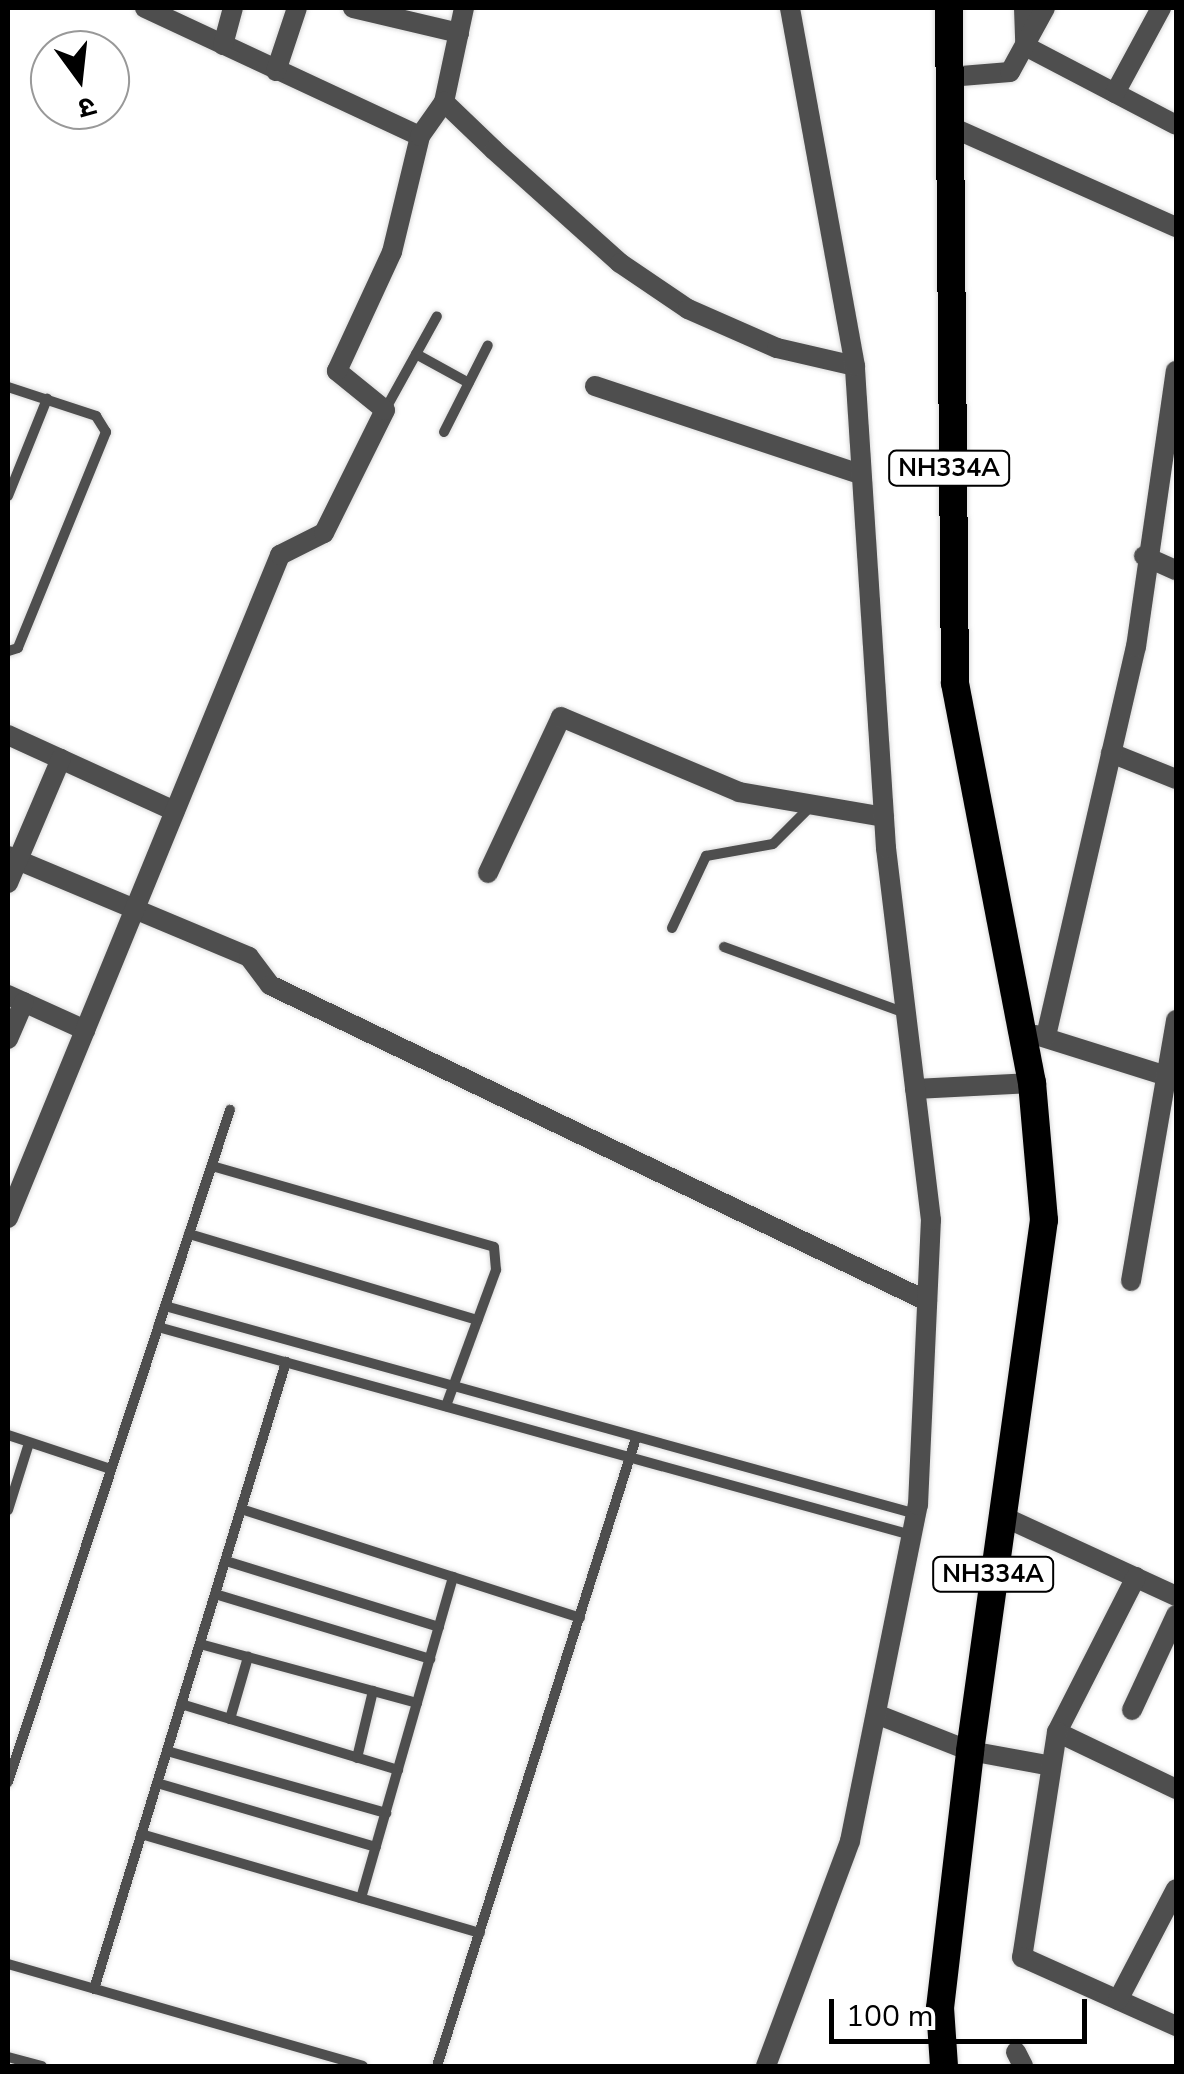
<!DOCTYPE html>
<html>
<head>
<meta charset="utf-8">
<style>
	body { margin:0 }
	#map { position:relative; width:1184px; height:2074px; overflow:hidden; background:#fff; font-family:"Nunito Sans","Noto Sans Devanagari",sans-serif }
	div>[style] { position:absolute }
	.roads { filter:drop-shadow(0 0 2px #dbdbdb) drop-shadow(0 0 2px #dbdbdb) }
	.service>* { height:10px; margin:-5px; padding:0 5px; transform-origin:5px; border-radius:5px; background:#4e4e4e }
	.minor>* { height:20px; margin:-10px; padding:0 10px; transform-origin:10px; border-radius:10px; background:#4e4e4e }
	.tertiary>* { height:20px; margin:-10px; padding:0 10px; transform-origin:10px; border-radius:10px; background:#4e4e4e }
	.trunk>* { height:28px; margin:-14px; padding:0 14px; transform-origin:14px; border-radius:14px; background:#000 }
	span { translate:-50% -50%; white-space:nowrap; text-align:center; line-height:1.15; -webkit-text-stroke:8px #fff; paint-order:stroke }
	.shield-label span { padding:2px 8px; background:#fff; border:2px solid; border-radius:8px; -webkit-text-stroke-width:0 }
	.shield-label { font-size:25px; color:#000; font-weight:700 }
	.frame { position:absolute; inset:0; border:10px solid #000; pointer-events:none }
	.north { position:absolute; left:30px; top:30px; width:100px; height:100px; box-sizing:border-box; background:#fff; border:2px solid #999; border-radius:50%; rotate:165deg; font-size:28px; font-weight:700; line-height:40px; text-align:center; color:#000 }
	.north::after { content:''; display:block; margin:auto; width:35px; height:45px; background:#000; clip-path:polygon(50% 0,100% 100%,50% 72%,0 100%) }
	.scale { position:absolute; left:829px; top:1999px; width:258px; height:45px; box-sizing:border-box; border:5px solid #000; border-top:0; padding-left:12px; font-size:30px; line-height:35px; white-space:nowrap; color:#000; -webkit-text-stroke:8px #fff; paint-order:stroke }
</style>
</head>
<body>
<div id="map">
	<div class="roads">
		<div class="service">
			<i style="left:416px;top:354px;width:60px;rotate:28.7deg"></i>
			<i style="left:8px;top:387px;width:93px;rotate:18.2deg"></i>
			<i style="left:96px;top:416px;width:19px;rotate:58deg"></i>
			<i style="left:106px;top:432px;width:233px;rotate:112.2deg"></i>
			<i style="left:18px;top:648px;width:10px;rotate:163deg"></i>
			<i style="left:385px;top:410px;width:107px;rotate:-61deg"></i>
			<i style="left:444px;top:432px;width:97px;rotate:-63.2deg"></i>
			<i style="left:8px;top:496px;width:105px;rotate:-68.1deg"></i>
			<i style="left:672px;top:928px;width:80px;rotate:-64.7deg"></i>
			<i style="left:706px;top:856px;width:68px;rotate:-10.2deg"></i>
			<i style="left:773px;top:844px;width:49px;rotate:-45deg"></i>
			<i style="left:724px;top:947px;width:193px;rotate:20deg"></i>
			<i style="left:212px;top:1166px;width:293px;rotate:16deg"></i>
			<i style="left:494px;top:1247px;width:23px;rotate:85deg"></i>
			<i style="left:496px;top:1270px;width:145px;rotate:110.2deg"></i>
			<i style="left:189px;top:1234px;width:301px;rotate:16.6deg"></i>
			<i style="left:165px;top:1306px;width:779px;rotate:15.48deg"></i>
			<i style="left:158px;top:1327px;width:781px;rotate:15.44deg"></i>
			<i style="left:8px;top:1435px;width:108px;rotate:18.3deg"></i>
			<i style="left:241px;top:1509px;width:356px;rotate:17.8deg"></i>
			<i style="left:8px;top:1510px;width:70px;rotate:-72.6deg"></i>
			<i style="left:226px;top:1561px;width:223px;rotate:17.2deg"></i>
			<i style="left:215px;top:1594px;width:225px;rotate:16.8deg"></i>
			<i style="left:200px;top:1644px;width:225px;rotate:15.2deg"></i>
			<i style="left:181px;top:1704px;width:227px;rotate:16.9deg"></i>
			<i style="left:230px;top:1719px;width:65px;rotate:-73.8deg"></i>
			<i style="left:167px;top:1751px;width:228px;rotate:15.8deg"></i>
			<i style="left:357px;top:1758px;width:69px;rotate:-76.6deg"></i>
			<i style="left:8px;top:1782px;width:708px;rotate:-71.72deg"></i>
			<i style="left:157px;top:1783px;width:228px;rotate:16.3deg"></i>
			<i style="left:141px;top:1834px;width:353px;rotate:16.3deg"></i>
			<i style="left:361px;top:1898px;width:334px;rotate:-74deg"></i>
			<i style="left:8px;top:1964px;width:369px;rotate:16deg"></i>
			<i style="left:94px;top:1989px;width:656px;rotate:-72.97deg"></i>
			<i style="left:8px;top:2057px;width:35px;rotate:15deg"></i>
			<i style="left:437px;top:2066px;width:659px;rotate:-72.42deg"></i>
		</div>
		<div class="minor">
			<i style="left:145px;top:8px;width:303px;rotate:25deg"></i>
			<i style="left:353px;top:8px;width:109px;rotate:13.3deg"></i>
			<i style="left:464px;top:8px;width:96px;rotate:102deg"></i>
			<i style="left:444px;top:102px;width:69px;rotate:43.8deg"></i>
			<i style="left:494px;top:150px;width:169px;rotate:41.9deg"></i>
			<i style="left:620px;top:263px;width:82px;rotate:34.1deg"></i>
			<i style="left:688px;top:309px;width:97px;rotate:23.7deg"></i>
			<i style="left:777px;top:348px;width:80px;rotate:13deg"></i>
			<i style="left:1024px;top:8px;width:38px;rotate:88deg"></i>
			<i style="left:1025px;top:46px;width:170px;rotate:27.6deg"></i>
			<i style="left:223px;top:45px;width:38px;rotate:-75deg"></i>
			<i style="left:276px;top:71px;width:66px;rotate:-71.6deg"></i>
			<i style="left:949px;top:77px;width:61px;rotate:-4.7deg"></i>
			<i style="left:1010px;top:72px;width:73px;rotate:-61.3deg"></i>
			<i style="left:1115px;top:93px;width:97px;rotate:-61.6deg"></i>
			<i style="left:949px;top:126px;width:248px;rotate:24deg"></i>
			<i style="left:595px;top:386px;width:279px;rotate:18.4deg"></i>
			<i style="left:1144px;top:556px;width:35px;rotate:24deg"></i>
			<i style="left:8px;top:735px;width:183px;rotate:24.5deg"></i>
			<i style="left:1111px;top:753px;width:70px;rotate:21.8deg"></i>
			<i style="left:8px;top:856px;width:261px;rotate:22.7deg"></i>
			<i style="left:249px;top:957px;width:35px;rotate:53deg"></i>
			<i style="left:270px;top:985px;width:729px;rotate:25.69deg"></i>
			<i style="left:488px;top:873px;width:172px;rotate:-64.9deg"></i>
			<i style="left:561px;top:717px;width:193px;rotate:22.8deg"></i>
			<i style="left:739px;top:792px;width:147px;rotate:9.8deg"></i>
			<i style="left:8px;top:883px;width:135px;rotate:-66.9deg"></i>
			<i style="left:8px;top:995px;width:85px;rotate:24.4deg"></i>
			<i style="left:1036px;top:1035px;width:147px;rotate:17.4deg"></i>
			<i style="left:1046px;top:1036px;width:399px;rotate:-77deg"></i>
			<i style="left:1136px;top:647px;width:279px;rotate:-81.8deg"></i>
			<i style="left:8px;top:1039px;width:40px;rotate:-66.6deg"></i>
			<i style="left:915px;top:1089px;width:117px;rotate:-2.9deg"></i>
			<i style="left:8px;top:1218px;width:717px;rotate:-67.69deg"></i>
			<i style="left:280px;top:555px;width:49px;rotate:-26.6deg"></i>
			<i style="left:324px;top:533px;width:137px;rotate:-63.6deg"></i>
			<i style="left:385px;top:410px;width:62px;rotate:-140.9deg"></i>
			<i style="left:337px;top:371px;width:131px;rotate:-65.2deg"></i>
			<i style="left:392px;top:252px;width:119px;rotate:-76.4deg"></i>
			<i style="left:420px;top:136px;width:42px;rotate:-54.8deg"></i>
			<i style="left:1131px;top:1281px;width:265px;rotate:-80.2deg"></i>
			<i style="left:1002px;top:1516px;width:192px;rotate:24.7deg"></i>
			<i style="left:1132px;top:1710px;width:105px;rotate:-65.1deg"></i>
			<i style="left:876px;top:1714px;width:101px;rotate:21.5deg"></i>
			<i style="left:970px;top:1751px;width:77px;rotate:10.4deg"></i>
			<i style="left:1057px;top:1732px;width:174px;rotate:-63deg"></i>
			<i style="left:1176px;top:1789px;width:132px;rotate:-154.4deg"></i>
			<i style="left:1057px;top:1732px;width:228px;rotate:98.8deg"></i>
			<i style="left:1022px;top:1957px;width:169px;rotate:24.1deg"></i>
			<i style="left:1118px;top:2000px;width:125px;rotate:-62.4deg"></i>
			<i style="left:1016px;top:2052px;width:16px;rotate:63deg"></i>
		</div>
		<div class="tertiary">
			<i style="left:766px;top:2066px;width:240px;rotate:-69.5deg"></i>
			<i style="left:850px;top:1841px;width:343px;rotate:-78.6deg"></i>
			<i style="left:918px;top:1505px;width:285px;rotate:-87.4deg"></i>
			<i style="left:931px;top:1220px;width:375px;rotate:-96.9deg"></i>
			<i style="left:886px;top:848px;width:483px;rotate:-93.7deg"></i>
			<i style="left:855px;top:366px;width:364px;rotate:-100.3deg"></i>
		</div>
		<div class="trunk">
			<i style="left:944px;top:2066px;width:58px;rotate:-93.9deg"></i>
			<i style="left:940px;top:2008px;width:259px;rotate:-83.3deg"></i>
			<i style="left:970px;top:1751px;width:536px;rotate:-82.07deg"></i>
			<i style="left:1044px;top:1220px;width:138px;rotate:-95deg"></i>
			<i style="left:1032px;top:1083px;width:407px;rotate:-100.9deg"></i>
			<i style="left:955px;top:683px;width:675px;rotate:-90.51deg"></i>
		</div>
	</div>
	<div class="shield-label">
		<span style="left:949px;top:468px">NH334A</span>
		<span style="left:993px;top:1574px">NH334A</span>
	</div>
	<div class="frame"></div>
	<div class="north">उ</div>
	<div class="scale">100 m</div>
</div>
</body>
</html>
